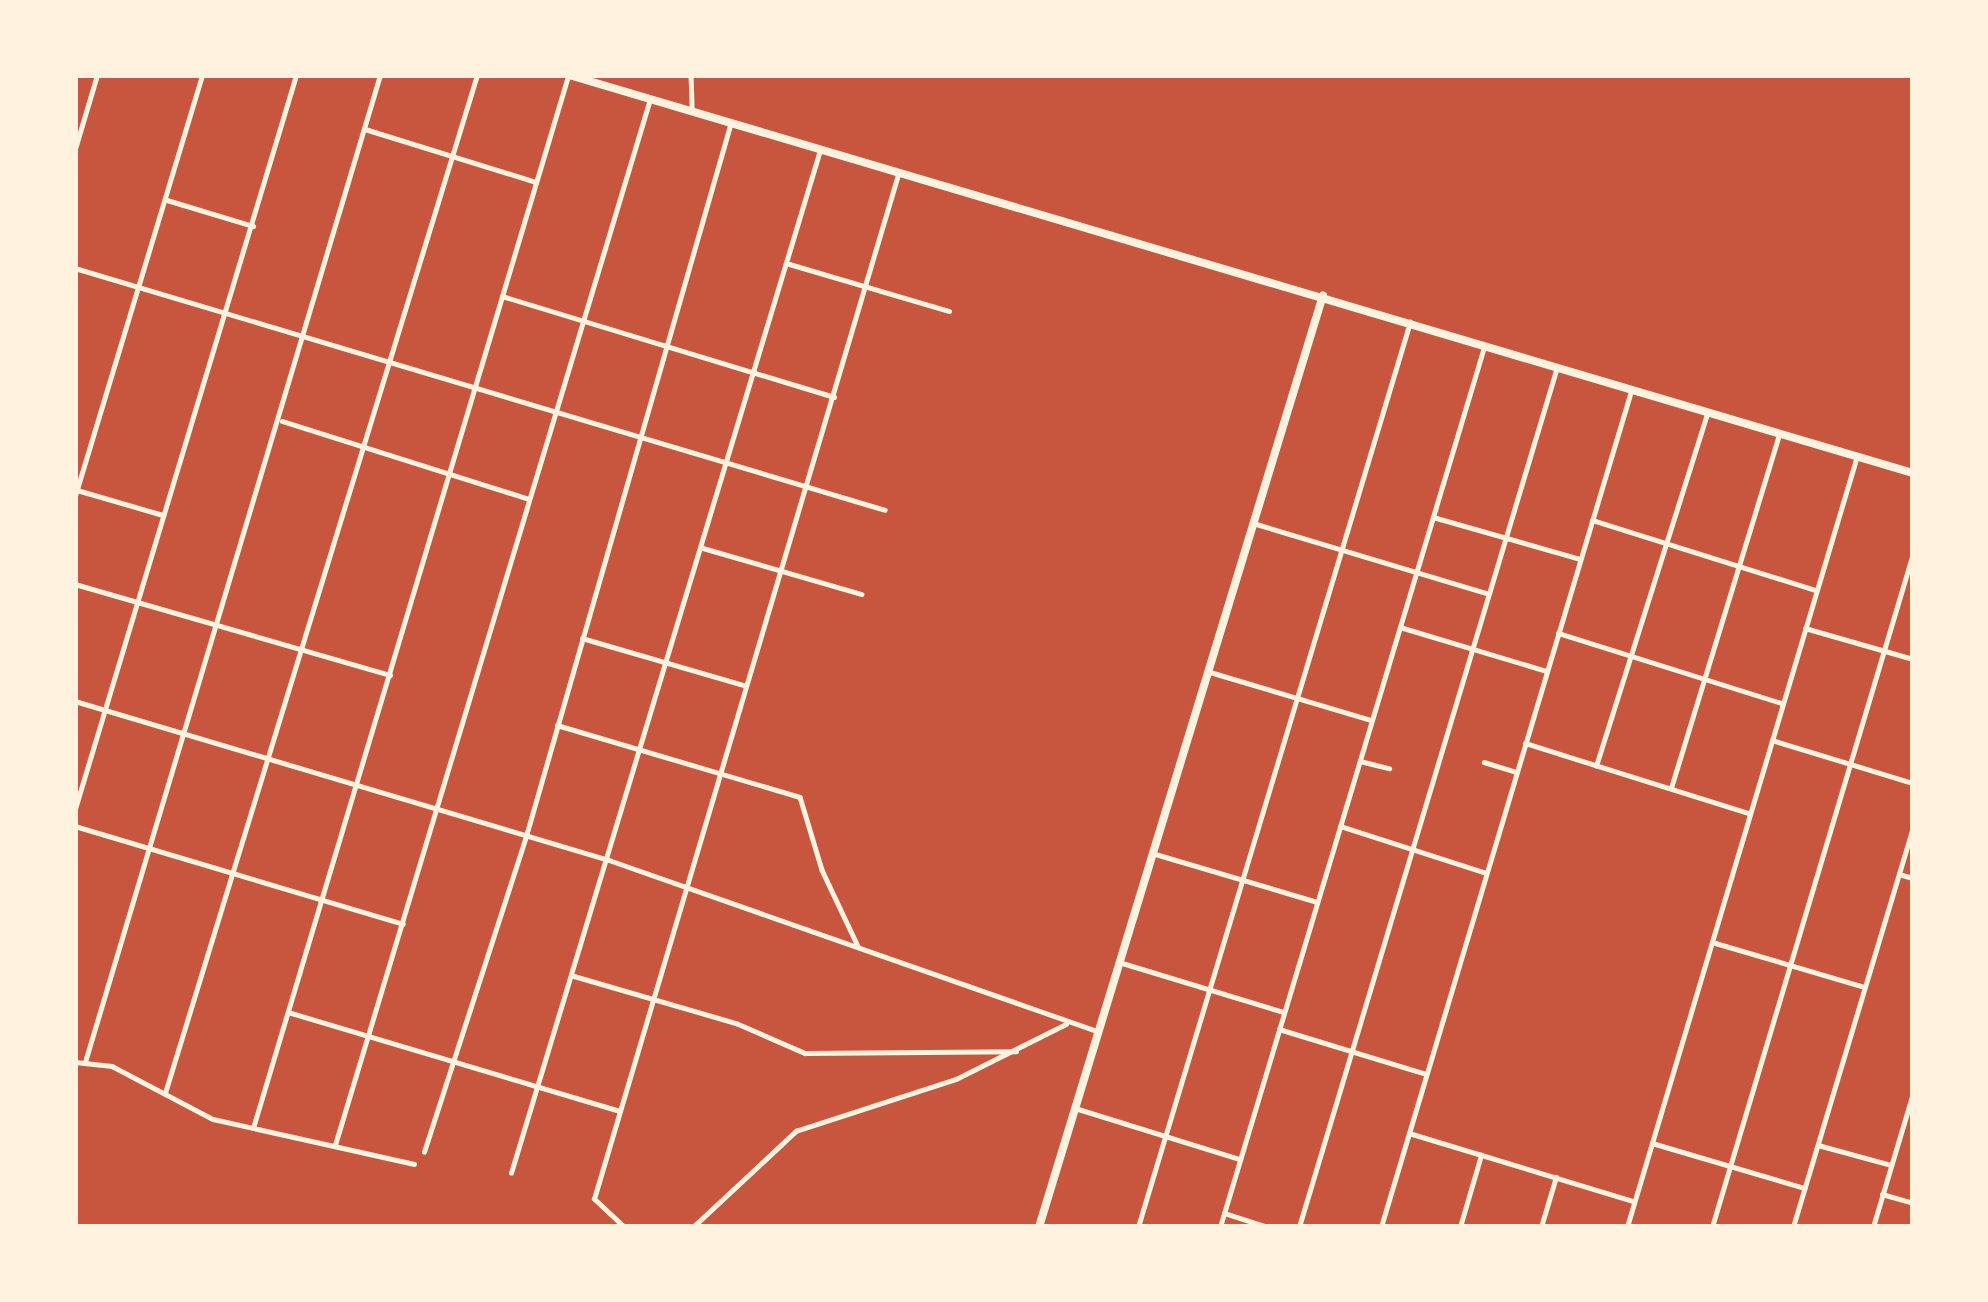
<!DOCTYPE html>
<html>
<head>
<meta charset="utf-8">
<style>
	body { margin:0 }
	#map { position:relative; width:1988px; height:1302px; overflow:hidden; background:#c8553d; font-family:"Public Sans",sans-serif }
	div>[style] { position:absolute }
	.minor>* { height:4.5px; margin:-2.25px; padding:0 2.25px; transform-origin:2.25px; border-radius:2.25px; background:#fff3e0 }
	.secondary>* { height:8px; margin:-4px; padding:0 4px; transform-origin:4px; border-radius:4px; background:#fff3e0 }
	span { translate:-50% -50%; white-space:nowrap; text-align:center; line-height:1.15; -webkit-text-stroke:10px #fff3e0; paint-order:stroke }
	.frame { position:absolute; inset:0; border:78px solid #fff3e0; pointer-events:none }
</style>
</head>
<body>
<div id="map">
	<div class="minor">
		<i style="left:691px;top:75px;width:35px;rotate:88deg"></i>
		<i style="left:365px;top:129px;width:179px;rotate:17.2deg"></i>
		<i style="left:75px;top:149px;width:77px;rotate:-73.4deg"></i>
		<i style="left:167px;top:200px;width:90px;rotate:16.8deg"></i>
		<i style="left:786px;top:263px;width:170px;rotate:16.4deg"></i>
		<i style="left:75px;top:268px;width:845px;rotate:16.63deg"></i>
		<i style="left:502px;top:296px;width:347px;rotate:16.9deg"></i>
		<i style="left:282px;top:421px;width:259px;rotate:17.5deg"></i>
		<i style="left:77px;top:490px;width:90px;rotate:16.2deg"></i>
		<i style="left:75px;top:496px;width:440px;rotate:-73.2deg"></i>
		<i style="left:1433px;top:517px;width:153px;rotate:15.9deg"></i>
		<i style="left:1592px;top:520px;width:235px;rotate:17.4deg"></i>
		<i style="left:1253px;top:523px;width:246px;rotate:16.7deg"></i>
		<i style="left:703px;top:548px;width:165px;rotate:16.2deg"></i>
		<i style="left:75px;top:584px;width:328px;rotate:16.1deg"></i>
		<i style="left:1400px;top:627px;width:153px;rotate:16.7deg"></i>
		<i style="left:1805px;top:628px;width:112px;rotate:16deg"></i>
		<i style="left:1558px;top:633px;width:235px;rotate:17.4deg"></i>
		<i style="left:582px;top:638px;width:169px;rotate:16.2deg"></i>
		<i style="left:1210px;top:672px;width:168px;rotate:16.6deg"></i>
		<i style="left:75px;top:701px;width:557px;rotate:16.58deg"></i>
		<i style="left:609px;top:860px;width:517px;rotate:19.31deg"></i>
		<i style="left:557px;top:725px;width:253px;rotate:16.5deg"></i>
		<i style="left:800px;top:797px;width:76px;rotate:73.2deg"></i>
		<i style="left:822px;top:870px;width:84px;rotate:64.7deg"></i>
		<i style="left:1772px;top:740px;width:147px;rotate:17deg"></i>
		<i style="left:1525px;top:743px;width:235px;rotate:17.4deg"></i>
		<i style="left:1360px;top:761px;width:30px;rotate:14deg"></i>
		<i style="left:1484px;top:762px;width:34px;rotate:17deg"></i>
		<i style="left:1596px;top:766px;width:370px;rotate:-72.5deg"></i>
		<i style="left:1671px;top:788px;width:370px;rotate:-73deg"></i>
		<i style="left:75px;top:809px;width:767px;rotate:-73.24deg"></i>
		<i style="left:75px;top:826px;width:342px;rotate:16.6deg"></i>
		<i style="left:1340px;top:826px;width:153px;rotate:17.8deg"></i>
		<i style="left:1152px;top:853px;width:172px;rotate:16.5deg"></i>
		<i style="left:1899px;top:874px;width:15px;rotate:16deg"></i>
		<i style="left:1712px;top:942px;width:159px;rotate:16.4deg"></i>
		<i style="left:1119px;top:962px;width:172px;rotate:16.9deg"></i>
		<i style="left:574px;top:976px;width:169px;rotate:16.2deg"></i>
		<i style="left:736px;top:1023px;width:75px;rotate:23.5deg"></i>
		<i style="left:805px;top:1053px;width:211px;rotate:-0.5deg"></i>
		<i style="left:288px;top:1012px;width:346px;rotate:16.6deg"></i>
		<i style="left:1279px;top:1029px;width:154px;rotate:17deg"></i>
		<i style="left:75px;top:1062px;width:37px;rotate:6deg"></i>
		<i style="left:112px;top:1066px;width:114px;rotate:27.7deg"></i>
		<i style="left:213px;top:1119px;width:206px;rotate:12.6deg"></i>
		<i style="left:85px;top:1062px;width:1030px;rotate:-73.36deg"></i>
		<i style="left:165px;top:1093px;width:1065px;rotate:-72.96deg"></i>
		<i style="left:1075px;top:1108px;width:173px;rotate:17.2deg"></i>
		<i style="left:253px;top:1128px;width:1098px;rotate:-73.33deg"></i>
		<i style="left:1409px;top:1133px;width:234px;rotate:16.9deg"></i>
		<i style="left:1652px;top:1143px;width:159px;rotate:16.4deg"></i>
		<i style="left:335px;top:1145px;width:1092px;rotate:-73.24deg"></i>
		<i style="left:1818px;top:1145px;width:76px;rotate:15.3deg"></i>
		<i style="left:424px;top:1152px;width:332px;rotate:-72.1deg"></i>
		<i style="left:526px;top:836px;width:743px;rotate:-73.98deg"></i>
		<i style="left:511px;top:1173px;width:1069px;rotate:-73.19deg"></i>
		<i style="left:1882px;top:1194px;width:32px;rotate:16deg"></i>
		<i style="left:1224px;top:1213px;width:46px;rotate:17.7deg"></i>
		<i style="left:624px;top:1227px;width:41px;rotate:-137deg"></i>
		<i style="left:594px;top:1199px;width:1068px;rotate:-73.47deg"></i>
		<i style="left:693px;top:1227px;width:141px;rotate:-43deg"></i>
		<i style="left:796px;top:1131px;width:168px;rotate:-18deg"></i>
		<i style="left:956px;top:1079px;width:123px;rotate:-26.6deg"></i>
		<i style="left:1138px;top:1227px;width:945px;rotate:-73.27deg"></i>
		<i style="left:1220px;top:1227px;width:919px;rotate:-73.3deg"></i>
		<i style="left:1299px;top:1227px;width:898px;rotate:-73.3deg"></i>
		<i style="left:1381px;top:1227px;width:873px;rotate:-73.35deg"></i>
		<i style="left:1460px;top:1227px;width:75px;rotate:-73.7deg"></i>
		<i style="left:1541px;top:1227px;width:52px;rotate:-73.3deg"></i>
		<i style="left:1627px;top:1227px;width:805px;rotate:-73.39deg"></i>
		<i style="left:1712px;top:1227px;width:703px;rotate:-73.39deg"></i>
		<i style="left:1793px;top:1227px;width:417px;rotate:-73.3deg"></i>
		<i style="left:1873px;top:1227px;width:140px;rotate:-73.4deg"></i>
	</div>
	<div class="secondary">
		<i style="left:569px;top:75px;width:1402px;rotate:16.5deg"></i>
		<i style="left:1039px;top:1227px;width:974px;rotate:-73.05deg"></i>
	</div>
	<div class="frame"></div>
</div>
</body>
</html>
